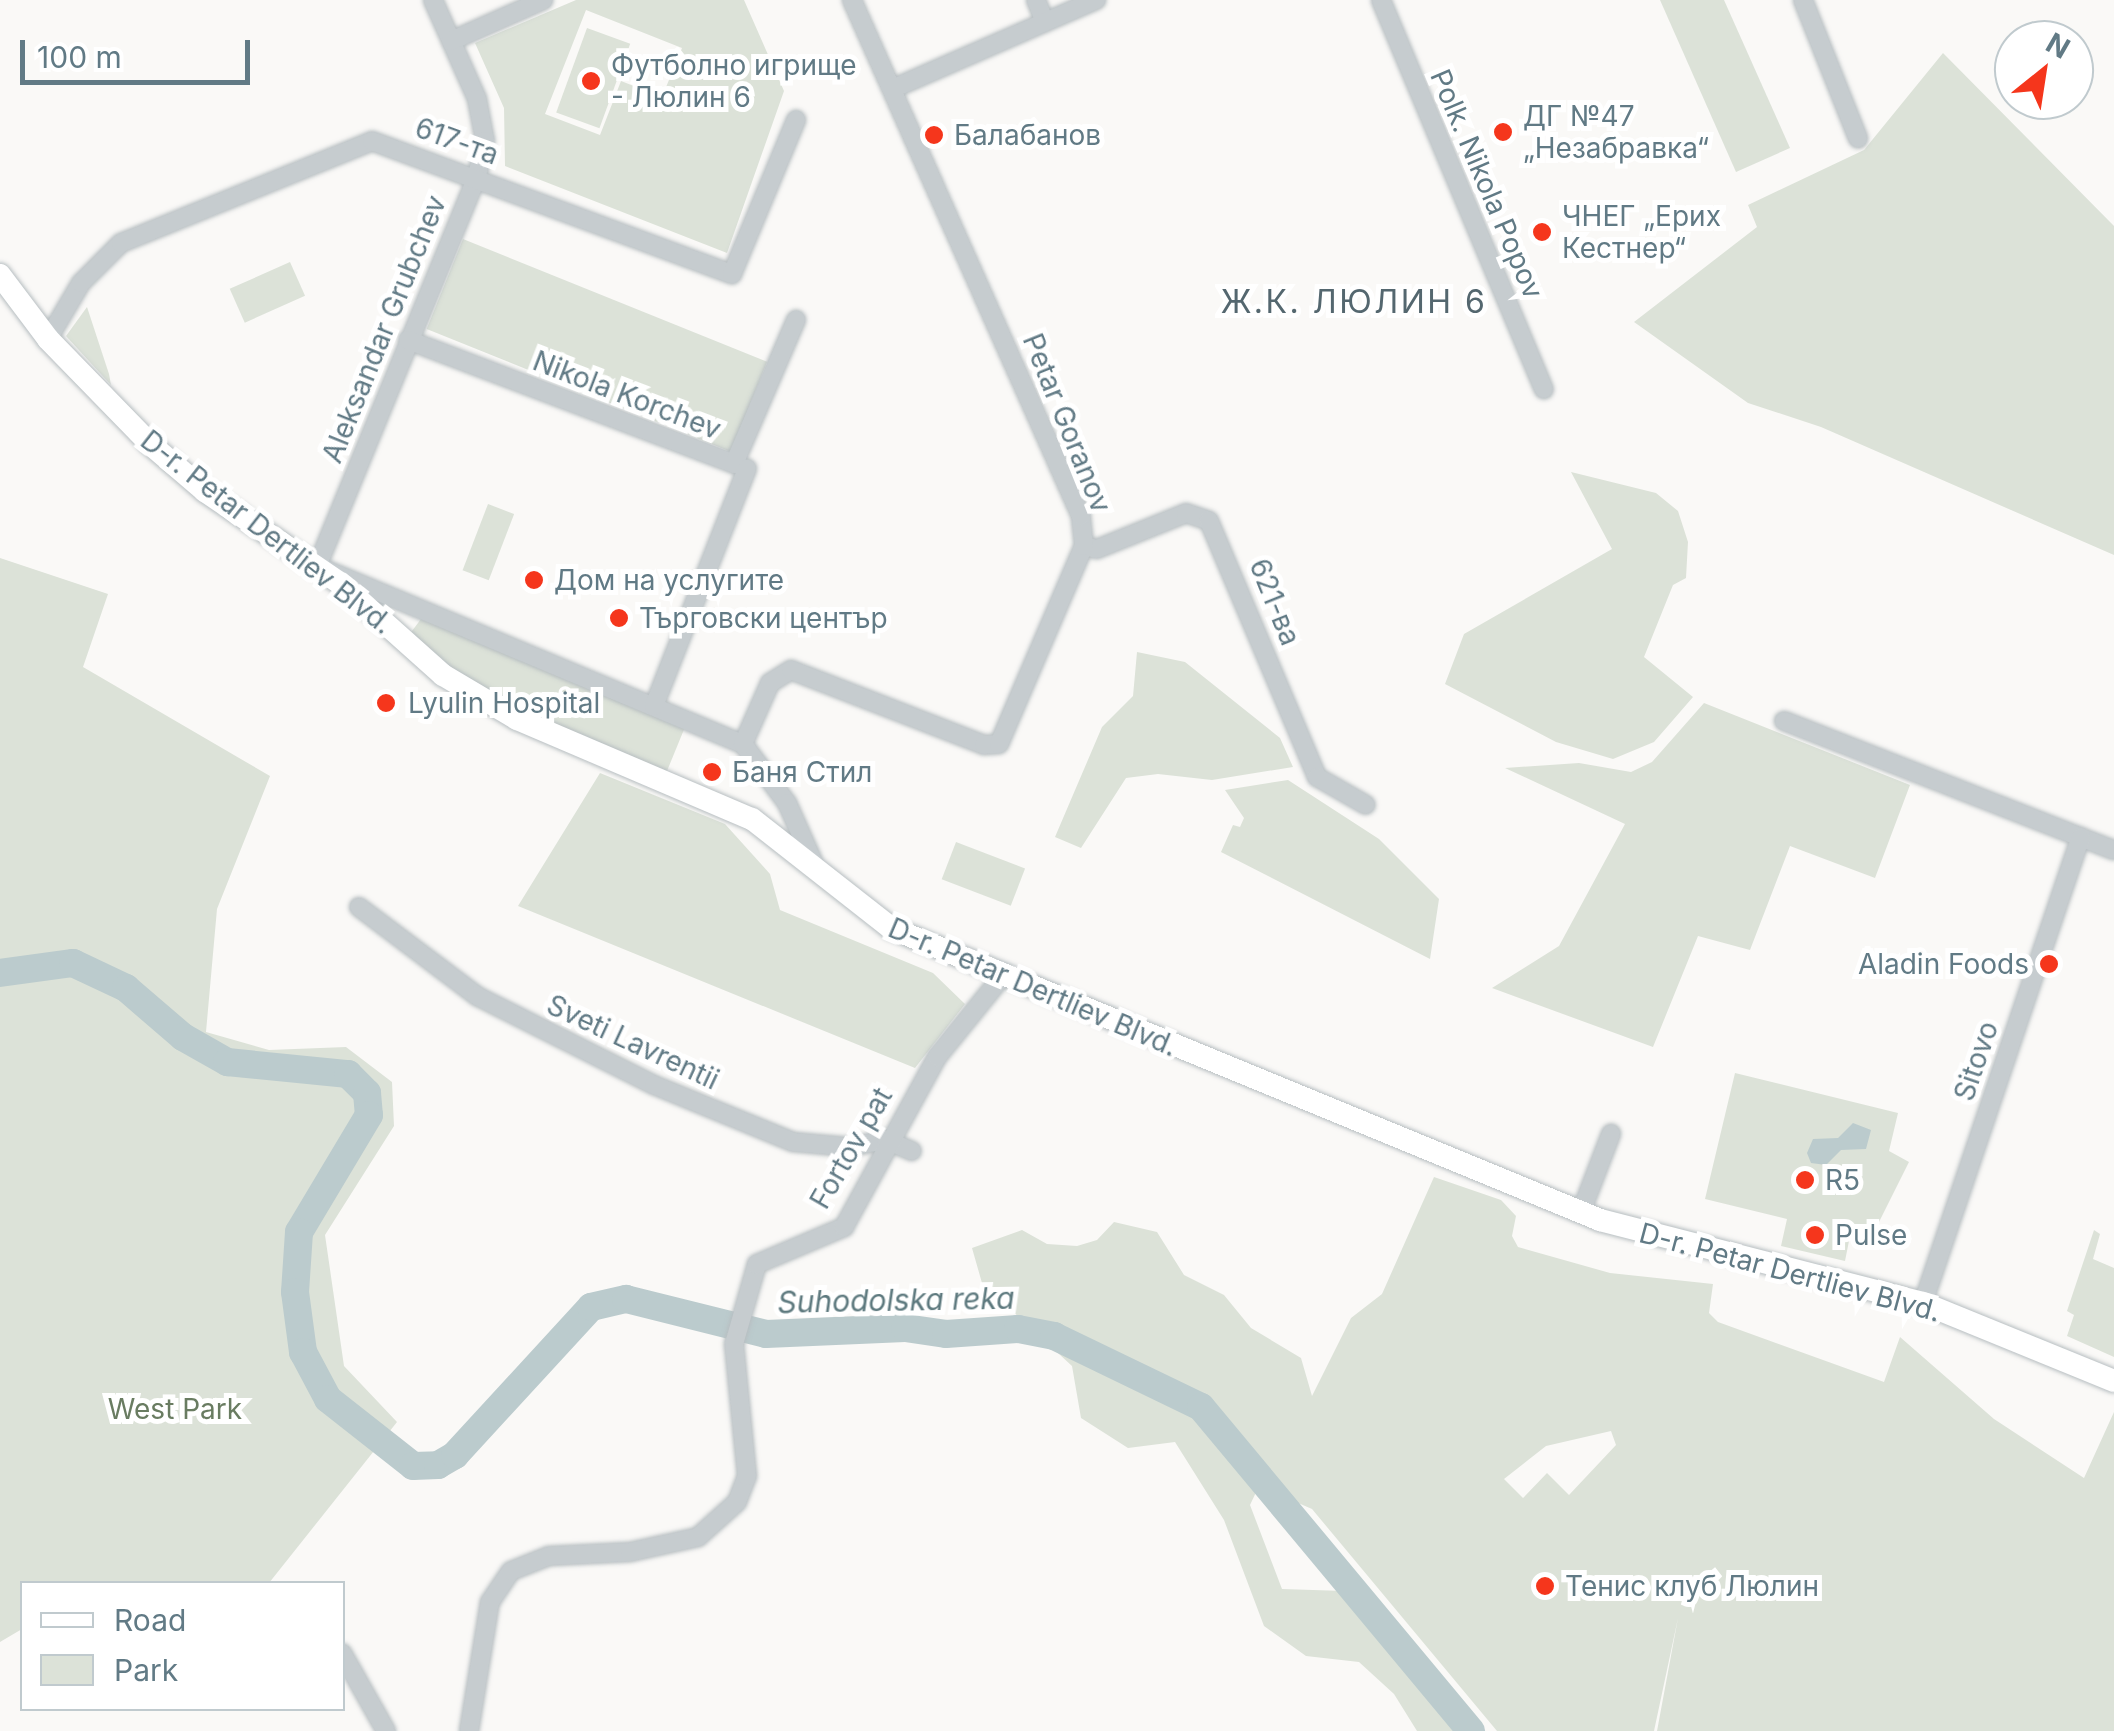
<!DOCTYPE html>
<html>
<head>
<meta charset="utf-8">
<style>
	body { margin:0 }
	#map { position:relative; width:2114px; height:1731px; overflow:hidden; background:#faf9f7; font-family:Inter,sans-serif }
	div>[style] { position:absolute }
	.green>* { inset:0; background:#dce2d8; transform-origin:0 0 }
	.water>* { inset:0; background:#bbcbcd }
	.river>* { height:28px; margin:-14px; padding:0 14px; transform-origin:14px; border-radius:14px; background:#bbcbcd }
	.roads { filter:drop-shadow(0 0 2px #b7bec1) drop-shadow(0 0 2px #b7bec1) }
	.minor>* { height:18px; margin:-9px; padding:0 9px; transform-origin:9px; border-radius:9px; background:#c6cccf }
	.major>* { height:22px; margin:-11px; padding:0 11px; transform-origin:11px; border-radius:11px; background:#fff }
	.dots>* { width:28px; height:28px; translate:-50% -50%; box-sizing:border-box; border:5px solid #fff; border-radius:50% }
	span { translate:-50% -50%; white-space:nowrap; text-align:center; line-height:1.15; -webkit-text-stroke:10px #fff; paint-order:stroke }
	.poi-label { font-size:28px; color:#617a85 }
	.left { translate:0 -50%; text-align:left }
	.right { translate:-100% -50%; text-align:right }
	.street-label { font-size:28px; color:#617a85 }
	.park-label { font-size:28px; color:#697c61 }
	.water-label { font-size:30px; color:#5d797e; font-style:italic }
	.quarter-label { font-size:32px; color:#54676f; letter-spacing:2.5px }
	.legend { position:absolute; left:20px; top:1581px; width:325px; height:130px; box-sizing:border-box; background:#fff; border:2px solid #c0cace; margin:0; padding:12px 18px; list-style:none; font-size:30px; color:#617a85 }
	.legend li { display:flex; align-items:center; gap:20px; height:50px }
	.legend b { width:50px; border:2px solid #c0cace }
	.north { position:absolute; left:1994px; top:20px; width:100px; height:100px; box-sizing:border-box; background:#fff; border:2px solid #c0cace; border-radius:50%; rotate:30deg; font-size:28px; font-weight:700; line-height:40px; text-align:center; color:#617a85 }
	.north::after { content:''; display:block; margin:auto; width:35px; height:45px; background:#f5361c; clip-path:polygon(50% 0,100% 100%,50% 72%,0 100%) }
	.scale { position:absolute; left:20px; top:40px; width:230px; height:45px; box-sizing:border-box; border:5px solid #617a85; border-top:0; padding-left:12px; font-size:30px; line-height:35px; white-space:nowrap; color:#617a85; -webkit-text-stroke:8px #fff; paint-order:stroke }
</style>
</head>
<body>
<div id="map">
	<div class="green">
		<i style="clip-path:polygon(evenodd,576px 0,744px 0,784px 91px,727px 253px,505px 166px,504px 108px,475px 43px,576px 0,586px 10px,682px 48px,662px 97px,621px 81px,600px 135px,545px 114px,586px 10px)"></i>
		<i style="clip-path:polygon(1660px 0,1724px 0,1790px 148px,1736px 172px)"></i>
		<i style="left:587px;top:28px;width:46px;height:90px;rotate:20deg"></i>
		<i style="clip-path:polygon(1943px 53px,2114px 226px,2114px 555px,1821px 427px,1748px 403px,1634px 322px,1757px 227px,1748px 205px,1864px 150px)"></i>
		<i style="left:463px;top:239px;width:328px;height:97px;rotate:22deg"></i>
		<i style="left:290px;top:262px;width:37px;height:66px;rotate:66deg"></i>
		<i style="clip-path:polygon(87px 307px,109px 374px,111px 385px,66px 336px)"></i>
		<i style="clip-path:polygon(1571px 472px,1656px 493px,1678px 511px,1688px 542px,1686px 578px,1673px 585px,1644px 657px,1693px 697px,1654px 742px,1613px 759px,1556px 742px,1445px 684px,1464px 634px,1612px 549px)"></i>
		<i style="left:488px;top:504px;width:28px;height:71px;rotate:21deg"></i>
		<i style="clip-path:polygon(0 558px,108px 594px,83px 667px,270px 776px,217px 909px,206px 1032px,269px 1050px,346px 1047px,392px 1082px,394px 1126px,325px 1235px,344px 1366px,397px 1422px,269px 1583px,22px 1584px,22px 1629px,0 1642px)"></i>
		<i style="clip-path:polygon(421px 619px,685px 727px,667px 771px,487px 696px,409px 635px)"></i>
		<i style="clip-path:polygon(1137px 652px,1185px 662px,1280px 738px,1293px 767px,1212px 780px,1158px 774px,1126px 778px,1081px 848px,1055px 837px,1102px 727px,1133px 696px)"></i>
		<i style="clip-path:polygon(1704px 703px,1910px 785px,1875px 878px,1790px 846px,1750px 950px,1698px 936px,1653px 1047px,1492px 988px,1559px 946px,1625px 824px,1505px 768px,1579px 763px,1631px 772px,1652px 762px)"></i>
		<i style="clip-path:polygon(600px 773px,725px 824px,770px 874px,780px 910px,933px 973px,965px 1004px,915px 1068px,518px 906px)"></i>
		<i style="clip-path:polygon(1288px 780px,1379px 839px,1439px 899px,1430px 959px,1221px 852px,1233px 825px,1240px 827px,1244px 818px,1225px 790px)"></i>
		<i style="left:956px;top:842px;width:74px;height:40px;rotate:21deg"></i>
		<i style="clip-path:polygon(1735px 1073px,1898px 1113px,1889px 1151px,1909px 1162px,1872px 1236px,1851px 1231px,1845px 1261px,1781px 1246px,1787px 1219px,1705px 1199px)"></i>
		<i style="clip-path:polygon(evenodd,1434px 1177px,1501px 1200px,1516px 1216px,1512px 1236px,1518px 1247px,1610px 1273px,1713px 1284px,1709px 1313px,1718px 1322px,1884px 1382px,1900px 1337px,1994px 1419px,2084px 1478px,2114px 1412px,2114px 1731px,1657px 1731px,1678px 1618px,1654px 1731px,1497px 1731px,1312px 1509px,1259px 1486px,1250px 1505px,1282px 1589px,1344px 1591px,1464px 1731px,1417px 1731px,1394px 1694px,1359px 1662px,1306px 1656px,1264px 1626px,1224px 1520px,1175px 1442px,1128px 1448px,1081px 1418px,1072px 1366px,982px 1283px,972px 1248px,1022px 1230px,1047px 1244px,1077px 1246px,1097px 1240px,1114px 1222px,1157px 1232px,1184px 1275px,1224px 1295px,1251px 1328px,1301px 1358px,1312px 1396px,1351px 1318px,1382px 1294px,1434px 1177px,1611px 1431px,1616px 1445px,1569px 1495px,1547px 1473px,1523px 1498px,1504px 1479px,1546px 1446px,1611px 1431px)"></i>
		<i style="clip-path:polygon(2094px 1230px,2100px 1234px,2093px 1259px,2114px 1268px,2114px 1357px,2067px 1336px,2074px 1315px,2067px 1311px)"></i>
	</div>
	<div class="water">
		<i style="clip-path:polygon(1853px 1123px,1871px 1130px,1866px 1149px,1841px 1150px,1826px 1165px,1811px 1163px,1807px 1153px,1813px 1139px,1838px 1138px)"></i>
	</div>
	<div class="river">
		<i style="left:0;top:973px;width:74px;rotate:-7.8deg"></i>
		<i style="left:73px;top:963px;width:59px;rotate:25.3deg"></i>
		<i style="left:126px;top:988px;width:75px;rotate:40.7deg"></i>
		<i style="left:183px;top:1037px;width:51px;rotate:29.6deg"></i>
		<i style="left:227px;top:1062px;width:122px;rotate:5.7deg"></i>
		<i style="left:348px;top:1074px;width:27px;rotate:45deg"></i>
		<i style="left:367px;top:1093px;width:22px;rotate:85deg"></i>
		<i style="left:369px;top:1115px;width:136px;rotate:120.9deg"></i>
		<i style="left:299px;top:1232px;width:60px;rotate:93.8deg"></i>
		<i style="left:295px;top:1292px;width:61px;rotate:82.4deg"></i>
		<i style="left:303px;top:1352px;width:53px;rotate:62deg"></i>
		<i style="left:328px;top:1399px;width:108px;rotate:38.2deg"></i>
		<i style="left:413px;top:1466px;width:25px;rotate:-2deg"></i>
		<i style="left:438px;top:1465px;width:20px;rotate:-30deg"></i>
		<i style="left:455px;top:1455px;width:201px;rotate:-47.4deg"></i>
		<i style="left:591px;top:1307px;width:36px;rotate:-13deg"></i>
		<i style="left:626px;top:1299px;width:144px;rotate:14deg"></i>
		<i style="left:766px;top:1334px;width:139px;rotate:-2.5deg"></i>
		<i style="left:905px;top:1328px;width:41px;rotate:8.3deg"></i>
		<i style="left:946px;top:1334px;width:72px;rotate:-4deg"></i>
		<i style="left:1018px;top:1329px;width:37px;rotate:11deg"></i>
		<i style="left:1054px;top:1336px;width:163px;rotate:25.8deg"></i>
		<i style="left:1201px;top:1407px;width:422px;rotate:50.2deg"></i>
	</div>
	<div class="roads">
		<div class="minor">
			<i style="left:433px;top:0;width:108px;rotate:66deg"></i>
			<i style="left:477px;top:99px;width:43px;rotate:79.2deg"></i>
			<i style="left:485px;top:141px;width:39px;rotate:103deg"></i>
			<i style="left:476px;top:179px;width:418px;rotate:112.3deg"></i>
			<i style="left:317px;top:566px;width:462px;rotate:22.7deg"></i>
			<i style="left:743px;top:744px;width:74px;rotate:53.3deg"></i>
			<i style="left:787px;top:803px;width:69px;rotate:66deg"></i>
			<i style="left:1036px;top:0;width:24px;rotate:68deg"></i>
			<i style="left:1381px;top:0;width:422px;rotate:67.3deg"></i>
			<i style="left:1803px;top:0;width:149px;rotate:68.3deg"></i>
			<i style="left:451px;top:41px;width:101px;rotate:-24deg"></i>
			<i style="left:892px;top:89px;width:223px;rotate:-23.6deg"></i>
			<i style="left:48px;top:339px;width:65px;rotate:-59.5deg"></i>
			<i style="left:81px;top:283px;width:57px;rotate:-45deg"></i>
			<i style="left:121px;top:243px;width:271px;rotate:-22.1deg"></i>
			<i style="left:372px;top:141px;width:384px;rotate:20.3deg"></i>
			<i style="left:732px;top:274px;width:167px;rotate:-67.4deg"></i>
			<i style="left:408px;top:340px;width:349px;rotate:20.8deg"></i>
			<i style="left:734px;top:464px;width:157px;rotate:-66.7deg"></i>
			<i style="left:1084px;top:546px;width:13px;rotate:13deg"></i>
			<i style="left:1097px;top:549px;width:96px;rotate:-22deg"></i>
			<i style="left:1186px;top:513px;width:24px;rotate:19deg"></i>
			<i style="left:1209px;top:521px;width:278px;rotate:67.1deg"></i>
			<i style="left:1317px;top:777px;width:56px;rotate:29.7deg"></i>
			<i style="left:654px;top:706px;width:255px;rotate:-68.6deg"></i>
			<i style="left:1784px;top:721px;width:354px;rotate:21.4deg"></i>
			<i style="left:743px;top:744px;width:67px;rotate:-66.1deg"></i>
			<i style="left:770px;top:683px;width:25px;rotate:-32deg"></i>
			<i style="left:791px;top:670px;width:207px;rotate:21.2deg"></i>
			<i style="left:984px;top:745px;width:15px;rotate:-4deg"></i>
			<i style="left:999px;top:744px;width:215px;rotate:-66.8deg"></i>
			<i style="left:1084px;top:546px;width:30px;rotate:-96deg"></i>
			<i style="left:1081px;top:516px;width:565px;rotate:-113.93deg"></i>
			<i style="left:359px;top:907px;width:148px;rotate:37deg"></i>
			<i style="left:477px;top:996px;width:198px;rotate:26.7deg"></i>
			<i style="left:654px;top:1085px;width:150px;rotate:22.3deg"></i>
			<i style="left:793px;top:1142px;width:56px;rotate:5.1deg"></i>
			<i style="left:849px;top:1147px;width:38px;rotate:-11deg"></i>
			<i style="left:886px;top:1140px;width:28px;rotate:23deg"></i>
			<i style="left:1581px;top:1212px;width:84px;rotate:-69deg"></i>
			<i style="left:1923px;top:1303px;width:492px;rotate:-71.3deg"></i>
			<i style="left:342px;top:1653px;width:90px;rotate:60.6deg"></i>
			<i style="left:469px;top:1731px;width:131px;rotate:-80.8deg"></i>
			<i style="left:490px;top:1602px;width:37px;rotate:-56deg"></i>
			<i style="left:511px;top:1571px;width:41px;rotate:-21.5deg"></i>
			<i style="left:549px;top:1556px;width:81px;rotate:-2.8deg"></i>
			<i style="left:630px;top:1552px;width:70px;rotate:-12.4deg"></i>
			<i style="left:698px;top:1537px;width:52px;rotate:-41.9deg"></i>
			<i style="left:737px;top:1502px;width:28px;rotate:-69deg"></i>
			<i style="left:747px;top:1476px;width:133px;rotate:-95.6deg"></i>
			<i style="left:734px;top:1344px;width:83px;rotate:-74deg"></i>
			<i style="left:757px;top:1264px;width:95px;rotate:-23deg"></i>
			<i style="left:844px;top:1227px;width:194px;rotate:-61.3deg"></i>
			<i style="left:937px;top:1057px;width:102px;rotate:-51deg"></i>
		</div>
		<div class="major">
			<i style="left:0;top:275px;width:80px;rotate:53.1deg"></i>
			<i style="left:48px;top:339px;width:145px;rotate:45.8deg"></i>
			<i style="left:149px;top:443px;width:74px;rotate:40.6deg"></i>
			<i style="left:205px;top:491px;width:163px;rotate:34.3deg"></i>
			<i style="left:340px;top:583px;width:138px;rotate:41.8deg"></i>
			<i style="left:443px;top:675px;width:86px;rotate:30.7deg"></i>
			<i style="left:517px;top:719px;width:255px;rotate:23.1deg"></i>
			<i style="left:752px;top:819px;width:177px;rotate:38.1deg"></i>
			<i style="left:891px;top:928px;width:767px;rotate:22.38deg"></i>
			<i style="left:1600px;top:1220px;width:333px;rotate:14.4deg"></i>
			<i style="left:1923px;top:1303px;width:206px;rotate:22.2deg"></i>
		</div>
	</div>
	<div class="dots">
		<i style="left:591px;top:81px;background:#f5361c"></i>
		<i style="left:1503px;top:132px;background:#f5361c"></i>
		<i style="left:934px;top:135px;background:#f5361c"></i>
		<i style="left:1542px;top:232px;background:#f5361c"></i>
		<i style="left:534px;top:580px;background:#f5361c"></i>
		<i style="left:619px;top:618px;background:#f5361c"></i>
		<i style="left:386px;top:703px;background:#f5361c"></i>
		<i style="left:712px;top:772px;background:#f5361c"></i>
		<i style="left:2049px;top:964px;background:#f5361c"></i>
		<i style="left:1805px;top:1180px;background:#f5361c"></i>
		<i style="left:1815px;top:1235px;background:#f5361c"></i>
		<i style="left:1545px;top:1586px;background:#f5361c"></i>
	</div>
	<div class="poi-label">
		<span class="left" style="left:611px;top:81px">Футболно игрище<br>- Люлин 6</span>
		<span class="left" style="left:1523px;top:132px">ДГ №47<br>„Незабравка“</span>
		<span class="left" style="left:954px;top:135px">Балабанов</span>
		<span class="left" style="left:1562px;top:232px">ЧНЕГ „Ерих<br>Кестнер“</span>
		<span class="left" style="left:554px;top:580px">Дом на услугите</span>
		<span class="left" style="left:639px;top:618px">Търговски център</span>
		<span class="left" style="left:408px;top:703px">Lyulin Hospital</span>
		<span class="left" style="left:732px;top:772px">Баня Стил</span>
		<span class="right" style="left:2029px;top:964px">Aladin Foods</span>
		<span class="left" style="left:1825px;top:1180px">R5</span>
		<span class="left" style="left:1835px;top:1235px">Pulse</span>
		<span class="left" style="left:1565px;top:1586px">Тенис клуб Люлин</span>
	</div>
	<div class="street-label">
		<span style="left:457px;top:141px;rotate:20deg">617-та</span>
		<span style="left:1487px;top:184px;rotate:67deg">Polk. Nikola Popov</span>
		<span style="left:384px;top:329px;rotate:-68deg">Aleksandar Grubchev</span>
		<span style="left:627px;top:395px;rotate:21deg">Nikola Korchev</span>
		<span style="left:1067px;top:423px;rotate:68deg">Petar Goranov</span>
		<span style="left:267px;top:532px;rotate:38deg">D-r. Petar Dertliev Blvd.</span>
		<span style="left:1275px;top:602px;rotate:68deg">621-ва</span>
		<span style="left:1033px;top:987px;rotate:23deg">D-r. Petar Dertliev Blvd.</span>
		<span style="left:633px;top:1042px;rotate:25deg">Sveti Lavrentii</span>
		<span style="left:1976px;top:1061px;rotate:-71deg">Sitovo</span>
		<span style="left:851px;top:1148px;rotate:-60deg">Fortov pat</span>
		<span style="left:1790px;top:1272px;rotate:15deg">D-r. Petar Dertliev Blvd.</span>
	</div>
	<div class="park-label">
		<span style="left:175px;top:1409px">West Park</span>
	</div>
	<div class="water-label">
		<span style="left:896px;top:1300px;rotate:-1deg">Suhodolska reka</span>
	</div>
	<div class="quarter-label">
		<span style="left:1354px;top:302px">Ж.К. ЛЮЛИН 6</span>
	</div>
	<ul class="legend">
	<li><b style="height:12px;background:#fff"></b>Road</li>
	<li><b style="height:28px;background:#dce2d8"></b>Park</li>
	</ul>
	<div class="north">N</div>
	<div class="scale">100 m</div>
</div>
</body>
</html>
